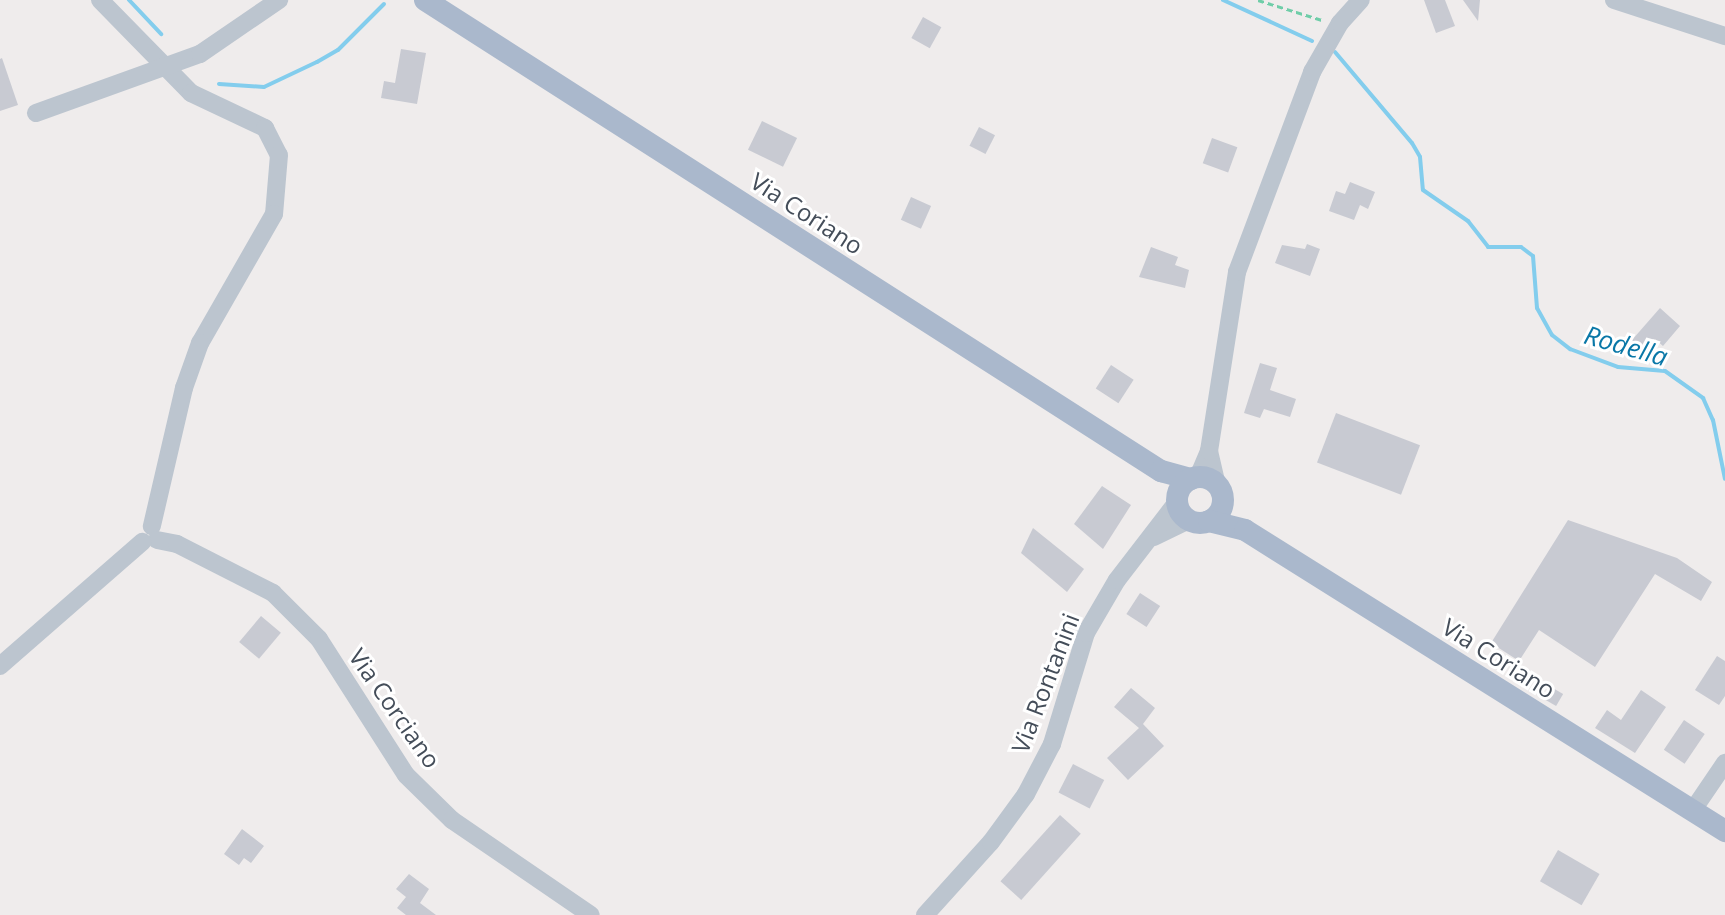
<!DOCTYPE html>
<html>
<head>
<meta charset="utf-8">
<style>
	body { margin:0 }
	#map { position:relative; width:1725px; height:915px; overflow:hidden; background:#efecec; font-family:"Open Sans",sans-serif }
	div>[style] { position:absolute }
	.stream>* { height:4px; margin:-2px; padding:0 2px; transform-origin:2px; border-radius:2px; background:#83cded }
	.building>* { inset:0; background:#c8cad2; transform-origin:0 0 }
	.path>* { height:3px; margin-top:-1.5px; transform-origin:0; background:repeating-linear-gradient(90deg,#6fcda8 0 6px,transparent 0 10px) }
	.minor>* { height:18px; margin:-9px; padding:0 9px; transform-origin:9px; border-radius:9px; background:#bcc5cf }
	.major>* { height:22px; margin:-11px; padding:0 11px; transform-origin:11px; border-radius:11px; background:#aab8cc }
	.major>.ring { margin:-11px; padding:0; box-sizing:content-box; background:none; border:22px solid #aab8cc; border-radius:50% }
	span { translate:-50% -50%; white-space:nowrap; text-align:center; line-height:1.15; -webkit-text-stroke:6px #fff; paint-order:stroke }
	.street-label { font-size:24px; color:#444d59 }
	.water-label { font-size:26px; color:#0977a7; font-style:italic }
</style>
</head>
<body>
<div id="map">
	<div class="stream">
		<i style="left:129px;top:0;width:47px;rotate:46.7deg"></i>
		<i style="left:1223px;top:0;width:98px;rotate:24.7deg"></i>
		<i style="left:1335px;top:52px;width:119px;rotate:49.8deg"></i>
		<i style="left:1412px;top:143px;width:16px;rotate:60deg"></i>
		<i style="left:1420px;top:157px;width:33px;rotate:85deg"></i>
		<i style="left:1423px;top:190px;width:55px;rotate:34.6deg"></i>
		<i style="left:1468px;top:221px;width:33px;rotate:52deg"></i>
		<i style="left:1488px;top:247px;width:33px"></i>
		<i style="left:1521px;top:247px;width:15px;rotate:37deg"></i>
		<i style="left:1533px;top:256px;width:52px;rotate:85.6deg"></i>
		<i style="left:1537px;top:308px;width:31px;rotate:61deg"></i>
		<i style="left:1552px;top:335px;width:23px;rotate:38deg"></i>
		<i style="left:1570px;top:349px;width:51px;rotate:20.6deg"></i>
		<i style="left:1618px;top:367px;width:47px;rotate:4.9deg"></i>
		<i style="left:1665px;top:371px;width:47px;rotate:35.4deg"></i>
		<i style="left:1703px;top:398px;width:24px;rotate:66deg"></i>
		<i style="left:1713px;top:420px;width:60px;rotate:78.5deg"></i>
		<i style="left:219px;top:84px;width:45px;rotate:3.8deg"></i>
		<i style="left:264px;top:87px;width:59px;rotate:-25.3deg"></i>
		<i style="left:317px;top:62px;width:24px;rotate:-30deg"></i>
		<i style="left:338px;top:50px;width:65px;rotate:-45deg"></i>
	</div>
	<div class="building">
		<i style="clip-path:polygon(1424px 0,1445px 0,1455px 26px,1436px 33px)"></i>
		<i style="clip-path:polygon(1463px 0,1480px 0,1478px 21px)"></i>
		<i style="left:923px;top:17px;width:21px;height:24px;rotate:29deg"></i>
		<i style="clip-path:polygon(401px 49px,426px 53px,417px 104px,381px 98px,384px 81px,395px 83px)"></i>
		<i style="clip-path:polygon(2px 58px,18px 105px,0 111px,0 59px)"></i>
		<i style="left:762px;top:121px;width:39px;height:32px;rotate:26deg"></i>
		<i style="left:979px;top:127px;width:18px;height:21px;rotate:27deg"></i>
		<i style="left:1212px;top:138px;width:27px;height:27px;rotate:20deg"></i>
		<i style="clip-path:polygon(1350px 182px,1375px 192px,1368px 209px,1360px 205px,1354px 220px,1329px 211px,1336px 191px,1345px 194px)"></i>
		<i style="left:911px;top:197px;width:22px;height:25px;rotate:24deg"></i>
		<i style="clip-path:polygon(1307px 244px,1320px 249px,1310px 276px,1275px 263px,1282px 245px,1305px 249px)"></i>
		<i style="clip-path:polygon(1151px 247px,1178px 257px,1175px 265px,1189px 270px,1185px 288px,1139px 277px)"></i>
		<i style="clip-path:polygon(1660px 308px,1680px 326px,1663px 346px,1655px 339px,1645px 352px,1632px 340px)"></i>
		<i style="clip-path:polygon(1260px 363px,1277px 368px,1270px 390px,1296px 399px,1290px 417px,1264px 409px,1260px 418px,1244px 413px)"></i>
		<i style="left:1111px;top:365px;width:27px;height:28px;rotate:33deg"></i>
		<i style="left:1336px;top:413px;width:90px;height:53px;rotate:21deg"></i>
		<i style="clip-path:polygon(1102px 486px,1131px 505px,1103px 549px,1074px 524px)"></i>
		<i style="clip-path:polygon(1568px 520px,1677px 558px,1712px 582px,1701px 601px,1655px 574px,1595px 667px,1539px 630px,1519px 661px,1491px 643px)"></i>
		<i style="clip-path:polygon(1033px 528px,1084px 569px,1067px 592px,1021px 553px)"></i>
		<i style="left:1140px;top:593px;width:24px;height:25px;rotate:33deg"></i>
		<i style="left:261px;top:616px;width:26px;height:34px;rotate:40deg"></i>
		<i style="clip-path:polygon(1717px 656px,1725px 661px,1725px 696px,1719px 705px,1695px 690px)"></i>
		<i style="left:1551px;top:687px;width:14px;height:14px;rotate:30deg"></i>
		<i style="clip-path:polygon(1131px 688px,1155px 708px,1143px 724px,1164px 746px,1128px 780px,1107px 758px,1139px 728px,1114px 707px)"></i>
		<i style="clip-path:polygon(1641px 690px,1666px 707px,1635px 753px,1595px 728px,1607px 710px,1621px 720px)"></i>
		<i style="left:1684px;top:720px;width:25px;height:36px;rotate:34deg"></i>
		<i style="left:1073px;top:764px;width:35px;height:32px;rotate:27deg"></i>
		<i style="left:1060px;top:815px;width:28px;height:89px;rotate:42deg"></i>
		<i style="clip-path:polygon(242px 829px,264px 846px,251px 863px,244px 858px,239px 865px,224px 854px)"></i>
		<i style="left:1558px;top:850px;width:48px;height:36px;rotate:30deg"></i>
		<i style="clip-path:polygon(409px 874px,429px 889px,420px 903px,436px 915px,406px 915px,397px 908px,406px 897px,396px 889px)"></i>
	</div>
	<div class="path">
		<i style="left:1258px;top:0;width:67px;rotate:17.4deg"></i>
	</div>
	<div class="minor">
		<i style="left:100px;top:0;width:130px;rotate:45.6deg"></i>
		<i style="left:191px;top:93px;width:82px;rotate:25.3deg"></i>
		<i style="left:265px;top:128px;width:30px;rotate:63deg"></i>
		<i style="left:279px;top:155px;width:59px;rotate:94.8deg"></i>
		<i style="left:274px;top:214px;width:149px;rotate:119.8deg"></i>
		<i style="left:200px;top:343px;width:48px;rotate:109.6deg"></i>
		<i style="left:184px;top:388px;width:142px;rotate:103.1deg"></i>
		<i style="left:1614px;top:0;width:117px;rotate:18deg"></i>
		<i style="left:36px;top:113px;width:174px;rotate:-19.8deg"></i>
		<i style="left:200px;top:54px;width:96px;rotate:-34.4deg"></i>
		<i style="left:1209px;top:451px;width:35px;rotate:77deg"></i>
		<i style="left:1198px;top:477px;width:28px;rotate:-67deg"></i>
		<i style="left:1209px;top:451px;width:181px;rotate:-81.1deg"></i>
		<i style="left:1237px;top:272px;width:214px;rotate:-69.4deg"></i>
		<i style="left:1312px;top:72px;width:56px;rotate:-60.3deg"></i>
		<i style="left:1340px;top:23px;width:31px;rotate:-48deg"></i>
		<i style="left:1154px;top:537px;width:39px;rotate:-26deg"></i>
		<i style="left:157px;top:540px;width:20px;rotate:11deg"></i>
		<i style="left:177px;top:544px;width:108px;rotate:27deg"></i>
		<i style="left:273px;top:593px;width:65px;rotate:45deg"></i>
		<i style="left:319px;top:639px;width:161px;rotate:57.4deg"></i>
		<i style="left:406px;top:775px;width:64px;rotate:44.4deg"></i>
		<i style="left:452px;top:820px;width:168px;rotate:34.4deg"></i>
		<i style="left:0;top:666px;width:189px;rotate:-41.1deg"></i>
		<i style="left:1693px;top:810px;width:57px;rotate:-55.8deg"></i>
		<i style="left:925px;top:915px;width:98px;rotate:-47.9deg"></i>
		<i style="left:991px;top:842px;width:59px;rotate:-53.9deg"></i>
		<i style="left:1026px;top:794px;width:56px;rotate:-62.5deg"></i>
		<i style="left:1052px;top:744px;width:116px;rotate:-73deg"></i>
		<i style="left:1086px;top:633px;width:61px;rotate:-59.7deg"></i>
		<i style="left:1117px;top:580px;width:98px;rotate:-52.4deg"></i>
	</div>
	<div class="major">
		<i style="left:425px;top:0;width:874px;rotate:32.62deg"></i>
		<i style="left:1161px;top:471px;width:31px;rotate:15deg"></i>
		<i class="ring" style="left:1177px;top:477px;width:24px;height:24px"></i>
		<i style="left:1209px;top:521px;width:37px;rotate:14deg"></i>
		<i style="left:1245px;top:530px;width:567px;rotate:32.09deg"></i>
	</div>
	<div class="street-label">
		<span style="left:807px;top:213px;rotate:33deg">Via Coriano</span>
		<span style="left:1499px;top:658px;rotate:32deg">Via Coriano</span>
		<span style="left:1045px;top:683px;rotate:-69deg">Via Rontanini</span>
		<span style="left:395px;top:708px;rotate:55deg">Via Corciano</span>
	</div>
	<div class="water-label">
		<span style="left:1626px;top:346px;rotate:16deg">Rodella</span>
	</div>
</div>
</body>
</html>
